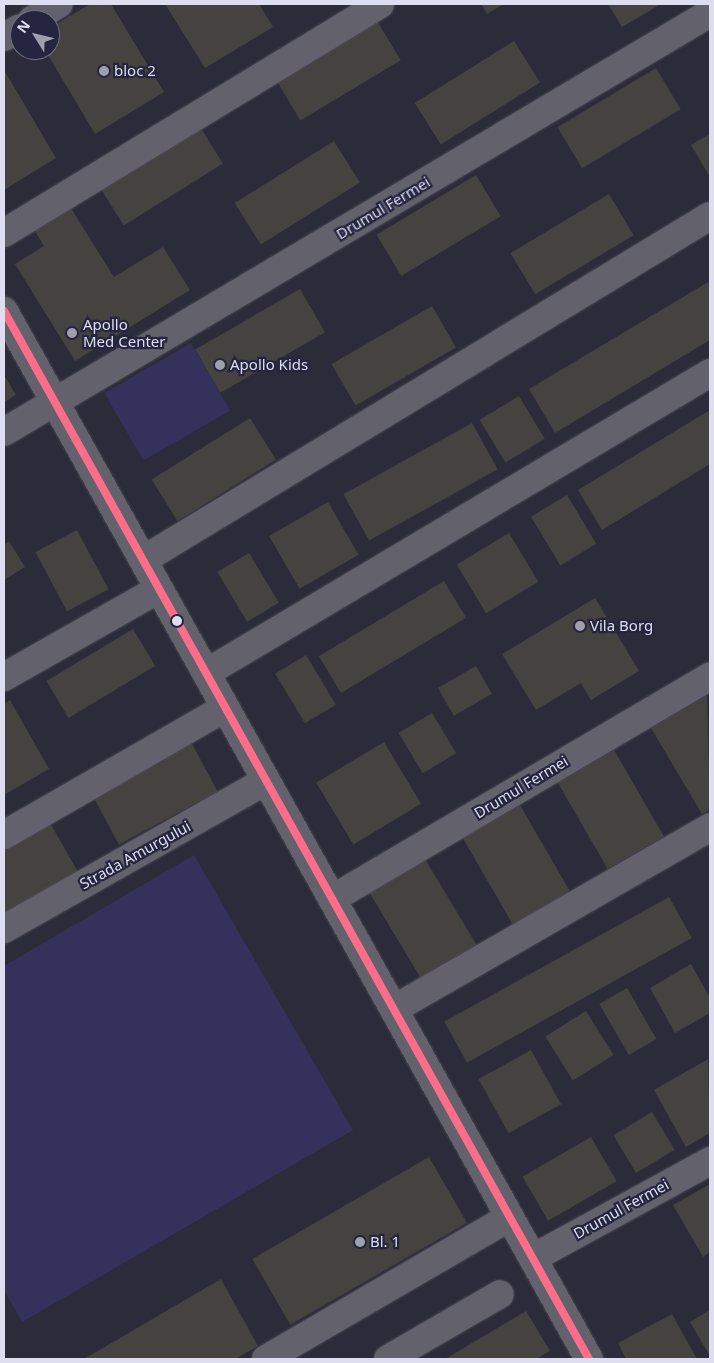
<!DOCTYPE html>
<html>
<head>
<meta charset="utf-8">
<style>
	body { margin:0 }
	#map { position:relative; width:714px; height:1363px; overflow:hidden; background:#2c2b39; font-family:"Noto Sans",sans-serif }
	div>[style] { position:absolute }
	.green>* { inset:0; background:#34325c; transform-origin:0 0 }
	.building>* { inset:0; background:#454340; transform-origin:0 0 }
	.roads { filter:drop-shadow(0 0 1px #4a4956) drop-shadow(0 0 1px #4a4956) }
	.minor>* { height:28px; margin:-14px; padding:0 14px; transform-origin:14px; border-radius:14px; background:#62616c }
	.bus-1>* { height:8px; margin:-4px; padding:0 4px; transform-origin:4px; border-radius:4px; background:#fb6d88 }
	.dots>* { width:14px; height:14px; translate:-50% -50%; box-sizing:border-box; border:2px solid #26253f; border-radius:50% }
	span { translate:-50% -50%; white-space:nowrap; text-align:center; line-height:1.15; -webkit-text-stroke:4.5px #26253f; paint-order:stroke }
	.poi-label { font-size:15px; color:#dedef0 }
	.left { translate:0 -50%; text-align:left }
	.street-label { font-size:15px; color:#dedef0 }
	.frame { position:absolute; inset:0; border:5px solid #dedef0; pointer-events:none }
	.north { position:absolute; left:10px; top:10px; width:50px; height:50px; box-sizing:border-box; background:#26253f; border:1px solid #706f86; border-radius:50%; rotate:306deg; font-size:14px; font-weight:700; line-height:20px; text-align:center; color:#dedef0 }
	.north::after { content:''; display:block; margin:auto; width:18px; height:22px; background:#a09fb0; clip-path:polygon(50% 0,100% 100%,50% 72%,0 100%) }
</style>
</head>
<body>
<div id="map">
	<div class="green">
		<i style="left:191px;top:343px;width:78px;height:100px;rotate:60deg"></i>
		<i style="clip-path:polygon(194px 855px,353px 1130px,22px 1322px,4px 1290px,4px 966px)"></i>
	</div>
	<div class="building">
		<i style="clip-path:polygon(90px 4px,111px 4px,164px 92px,95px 134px,45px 50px,50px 50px,50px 28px)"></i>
		<i style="clip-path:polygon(165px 4px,259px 4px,273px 27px,205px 68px)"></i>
		<i style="clip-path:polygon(481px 4px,504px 4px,487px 14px)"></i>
		<i style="clip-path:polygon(608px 4px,661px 4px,622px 27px)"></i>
		<i style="left:376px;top:19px;width:48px;height:117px;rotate:59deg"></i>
		<i style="left:514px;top:41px;width:49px;height:117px;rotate:58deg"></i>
		<i style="left:656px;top:68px;width:48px;height:115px;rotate:59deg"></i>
		<i style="clip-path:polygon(4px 70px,56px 158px,4px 190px)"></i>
		<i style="left:197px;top:122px;width:49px;height:117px;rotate:58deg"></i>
		<i style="clip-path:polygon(710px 134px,710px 177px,691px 145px)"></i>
		<i style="left:334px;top:141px;width:49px;height:117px;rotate:58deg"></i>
		<i style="left:476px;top:175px;width:48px;height:116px;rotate:59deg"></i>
		<i style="left:609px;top:194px;width:48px;height:115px;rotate:59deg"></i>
		<i style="clip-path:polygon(67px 202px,114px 277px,163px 247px,190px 290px,75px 361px,15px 264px,44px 246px,31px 225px)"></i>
		<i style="clip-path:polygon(710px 281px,710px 340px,555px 433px,529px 389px)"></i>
		<i style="left:300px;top:289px;width:50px;height:121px;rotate:60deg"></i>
		<i style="left:432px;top:306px;width:48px;height:116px;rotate:60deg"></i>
		<i style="clip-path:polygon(4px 375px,16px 395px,4px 402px)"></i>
		<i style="left:519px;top:396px;width:50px;height:46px;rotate:59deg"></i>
		<i style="clip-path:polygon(710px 410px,710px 464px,602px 530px,578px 490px)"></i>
		<i style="left:250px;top:418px;width:49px;height:116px;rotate:58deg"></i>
		<i style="left:472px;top:423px;width:53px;height:147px;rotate:61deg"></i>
		<i style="left:567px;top:495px;width:57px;height:42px;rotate:59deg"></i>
		<i style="left:328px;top:502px;width:61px;height:68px;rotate:60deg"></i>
		<i style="left:77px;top:530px;width:67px;height:47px;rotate:62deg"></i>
		<i style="left:509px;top:533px;width:57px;height:61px;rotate:59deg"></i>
		<i style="clip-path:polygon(9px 541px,25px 567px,4px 580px,4px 545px)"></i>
		<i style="left:249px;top:553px;width:58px;height:37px;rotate:59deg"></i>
		<i style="left:444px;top:581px;width:43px;height:146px;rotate:59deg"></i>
		<i style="clip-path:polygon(595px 598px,639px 671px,591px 700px,581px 683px,536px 710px,502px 654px)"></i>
		<i style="left:133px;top:629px;width:43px;height:101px;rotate:59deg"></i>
		<i style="left:306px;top:655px;width:58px;height:36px;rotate:59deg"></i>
		<i style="left:476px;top:666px;width:32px;height:44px;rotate:60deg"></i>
		<i style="clip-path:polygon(707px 695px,710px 809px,702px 814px,651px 728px)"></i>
		<i style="clip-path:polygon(10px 700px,49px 769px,4px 795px,4px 704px)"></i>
		<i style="left:432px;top:713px;width:47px;height:39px;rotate:59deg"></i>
		<i style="left:189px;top:738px;width:61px;height:112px;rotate:62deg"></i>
		<i style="left:384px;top:742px;width:72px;height:79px;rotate:59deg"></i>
		<i style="left:614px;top:750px;width:100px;height:65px;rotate:60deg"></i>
		<i style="left:520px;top:805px;width:100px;height:66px;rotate:60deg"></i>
		<i style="clip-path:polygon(49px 821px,78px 872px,4px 915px,4px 846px)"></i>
		<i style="left:425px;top:859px;width:100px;height:65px;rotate:59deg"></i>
		<i style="left:669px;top:897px;width:47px;height:257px;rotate:61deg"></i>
		<i style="clip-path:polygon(691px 964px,710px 998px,710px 1013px,675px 1033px,650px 988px)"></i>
		<i style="left:627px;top:988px;width:59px;height:32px;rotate:60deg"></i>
		<i style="left:586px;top:1011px;width:52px;height:48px;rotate:58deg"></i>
		<i style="left:531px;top:1050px;width:62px;height:60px;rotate:61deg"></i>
		<i style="clip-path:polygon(708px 1059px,710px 1133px,686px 1147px,654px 1090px)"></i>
		<i style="left:652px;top:1112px;width:44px;height:45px;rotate:59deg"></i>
		<i style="left:591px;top:1137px;width:51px;height:79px;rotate:60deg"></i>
		<i style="left:429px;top:1157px;width:76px;height:204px;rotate:60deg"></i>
		<i style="clip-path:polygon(710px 1184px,710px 1252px,703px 1257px,673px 1205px)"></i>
		<i style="clip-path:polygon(221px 1279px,258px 1346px,235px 1359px,84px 1359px)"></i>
		<i style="clip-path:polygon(710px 1310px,710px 1356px,690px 1322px)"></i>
		<i style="clip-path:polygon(526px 1311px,550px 1351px,536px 1359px,445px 1359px)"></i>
		<i style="clip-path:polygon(672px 1314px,697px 1359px,626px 1359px,618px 1343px)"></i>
	</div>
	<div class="roads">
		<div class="minor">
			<i style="left:32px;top:20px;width:31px;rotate:-31deg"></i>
			<i style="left:4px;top:37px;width:18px;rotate:-29deg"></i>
			<i style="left:4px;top:233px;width:440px;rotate:-31.3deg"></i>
			<i style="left:4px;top:311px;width:1200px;rotate:60.83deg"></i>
			<i style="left:4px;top:432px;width:821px;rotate:-30.69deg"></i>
			<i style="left:143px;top:560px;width:663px;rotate:-31.25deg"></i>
			<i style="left:206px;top:673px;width:587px;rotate:-30.76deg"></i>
			<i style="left:4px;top:677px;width:178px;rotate:-29.6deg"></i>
			<i style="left:4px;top:835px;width:255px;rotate:-29.9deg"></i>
			<i style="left:332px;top:899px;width:439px;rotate:-30.5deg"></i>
			<i style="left:4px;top:929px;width:301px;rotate:-29.5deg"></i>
			<i style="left:394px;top:1009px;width:365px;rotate:-29.9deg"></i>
			<i style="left:533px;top:1258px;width:202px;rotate:-28.7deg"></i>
			<i style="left:266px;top:1359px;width:282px;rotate:-30.2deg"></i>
			<i style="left:388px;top:1359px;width:129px;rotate:-30.1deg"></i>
		</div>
	</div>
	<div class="bus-1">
		<i style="left:4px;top:311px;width:1200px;rotate:60.83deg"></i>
	</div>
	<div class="dots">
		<i style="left:104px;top:71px;background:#a09fb0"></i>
		<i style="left:72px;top:333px;background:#a09fb0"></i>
		<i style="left:220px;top:365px;background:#a09fb0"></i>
		<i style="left:177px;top:621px;background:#dedef0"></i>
		<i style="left:580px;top:626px;background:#a09fb0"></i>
		<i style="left:360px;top:1242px;background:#a09fb0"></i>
	</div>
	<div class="poi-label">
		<span class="left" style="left:114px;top:71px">bloc 2</span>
		<span class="left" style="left:83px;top:333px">Apollo<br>Med Center</span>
		<span class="left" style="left:230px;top:365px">Apollo Kids</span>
		<span class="left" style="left:590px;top:626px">Vila Borg</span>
		<span class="left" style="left:370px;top:1242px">Bl. 1</span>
	</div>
	<div class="street-label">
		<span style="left:383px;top:208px;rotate:-31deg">Drumul Fermei</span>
		<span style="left:521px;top:787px;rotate:-31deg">Drumul Fermei</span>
		<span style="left:135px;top:855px;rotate:-29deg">Strada Amurgului</span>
		<span style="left:621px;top:1209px;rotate:-29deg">Drumul Fermei</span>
	</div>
	<div class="frame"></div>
	<div class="north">N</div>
</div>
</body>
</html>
